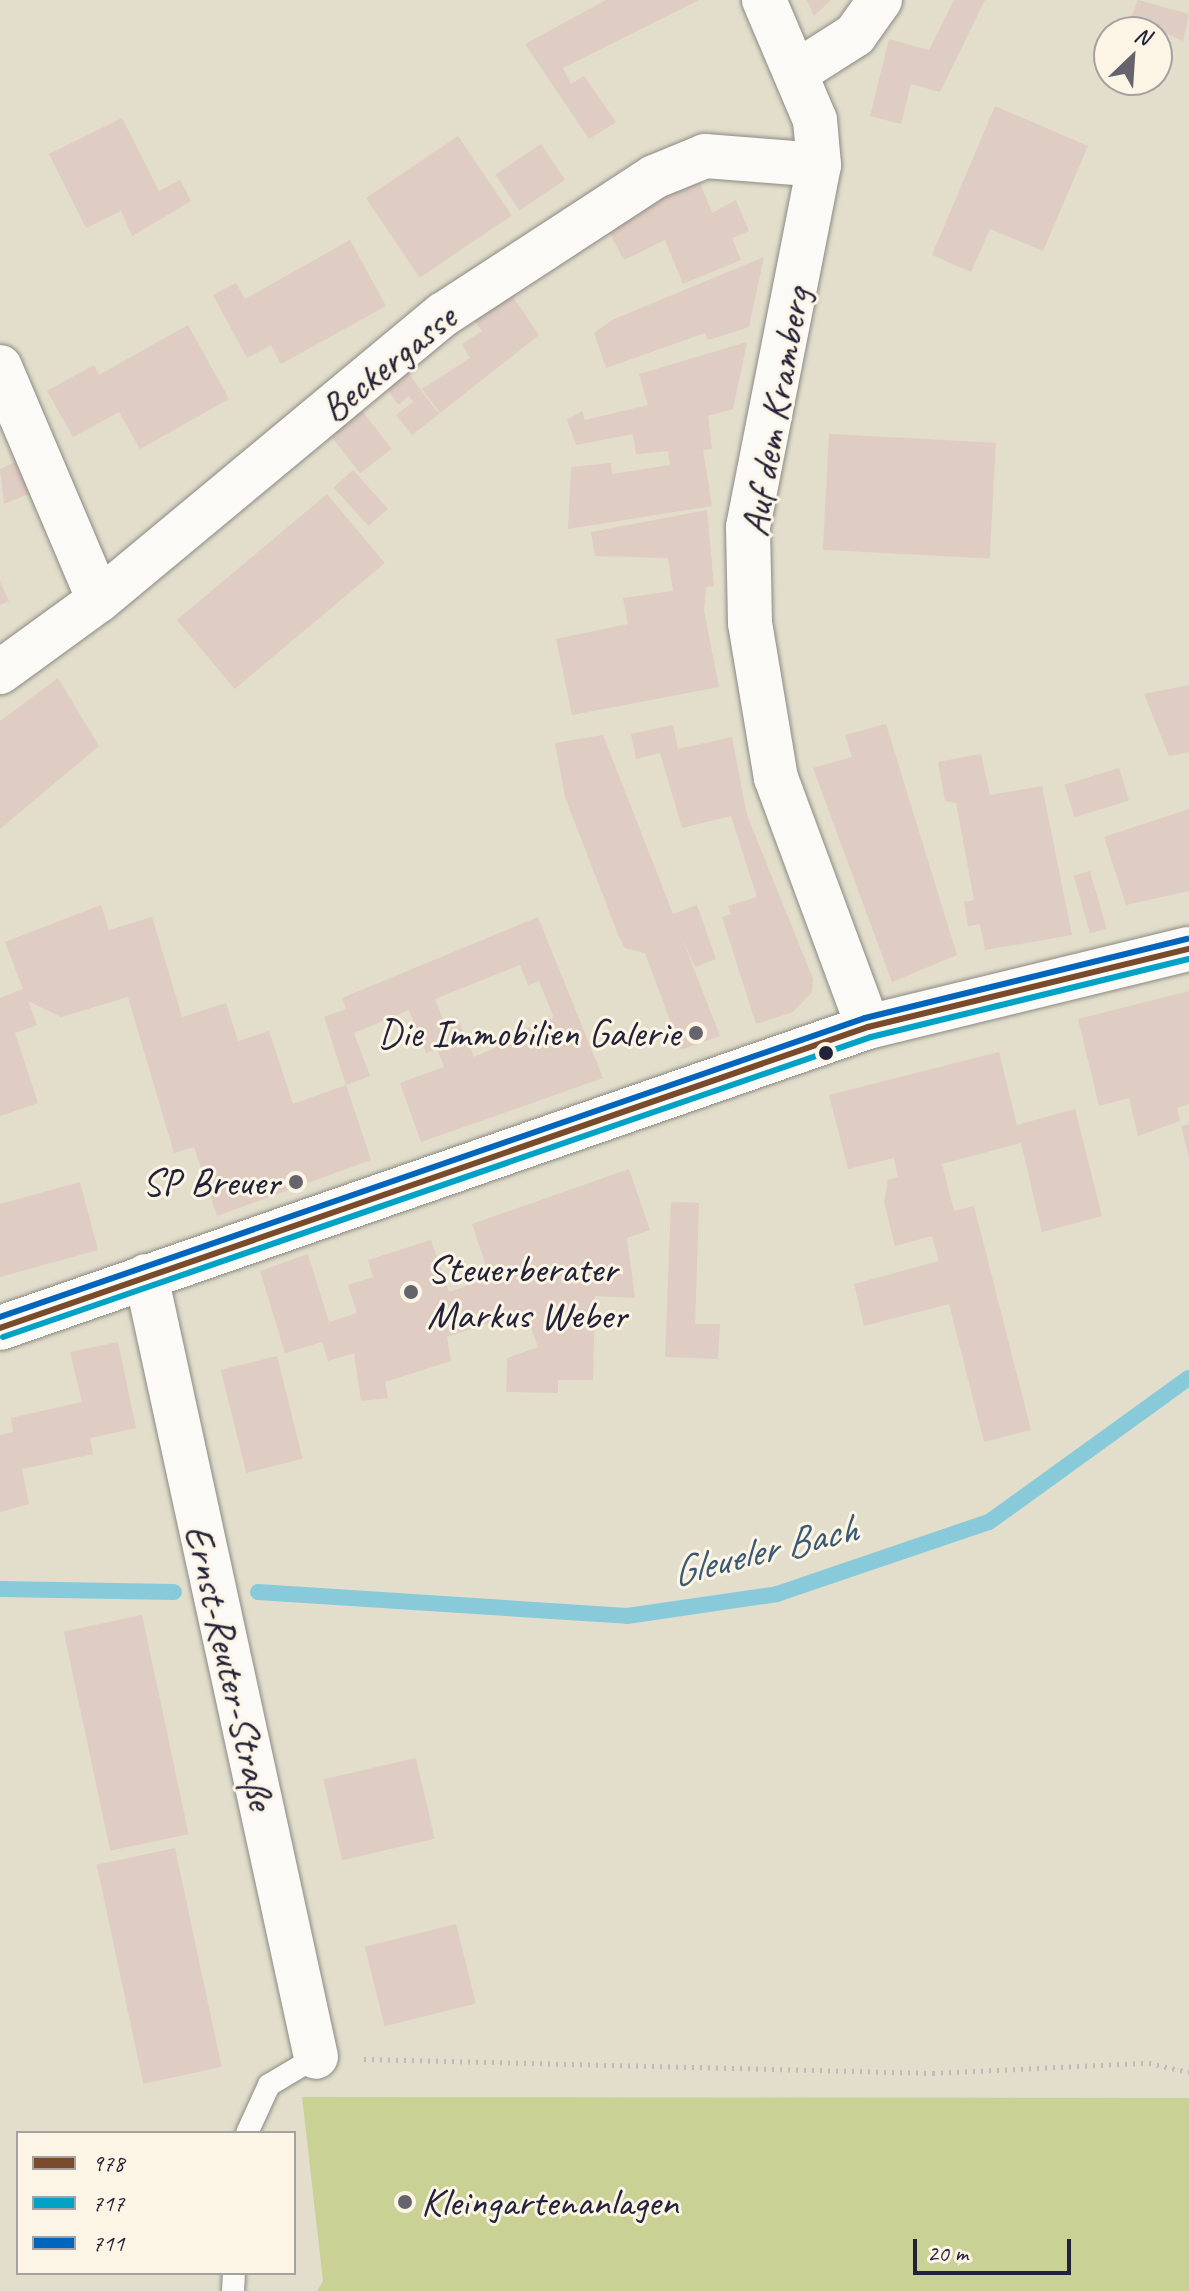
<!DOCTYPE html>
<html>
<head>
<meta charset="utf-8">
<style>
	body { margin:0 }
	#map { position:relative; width:1189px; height:2291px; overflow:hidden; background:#e2decb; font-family:Caveat,sans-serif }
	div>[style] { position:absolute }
	.green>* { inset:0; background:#cad195 }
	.stream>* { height:16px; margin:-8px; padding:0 8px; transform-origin:8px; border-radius:8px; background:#89cada }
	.building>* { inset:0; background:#dfccc2; transform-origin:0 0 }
	.path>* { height:5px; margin-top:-2.5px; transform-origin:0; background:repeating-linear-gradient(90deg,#bcbaba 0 2px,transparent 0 8px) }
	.roads { filter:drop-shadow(0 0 2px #8c8984) drop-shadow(0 0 2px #8c8984) }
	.lane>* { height:22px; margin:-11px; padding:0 11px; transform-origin:11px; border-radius:11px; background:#fbfaf7 }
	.street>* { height:44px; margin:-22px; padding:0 22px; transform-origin:22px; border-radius:22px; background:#fbfaf7 }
	.secondary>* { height:44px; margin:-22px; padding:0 22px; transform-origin:22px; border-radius:22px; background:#fbfaf7 }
	.bus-1>* { height:6px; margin:-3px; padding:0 3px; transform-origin:3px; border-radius:3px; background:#7a4b2a }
	.bus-2>* { height:6px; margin:-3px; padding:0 3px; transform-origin:3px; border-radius:3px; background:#02a2c7 }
	.bus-3>* { height:6px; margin:-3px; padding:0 3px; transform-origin:3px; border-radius:3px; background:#0065bd }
	.dots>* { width:22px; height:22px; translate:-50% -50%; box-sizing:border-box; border:4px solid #fcf5e5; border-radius:50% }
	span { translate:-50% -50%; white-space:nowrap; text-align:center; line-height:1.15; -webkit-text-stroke:6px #fcf5e5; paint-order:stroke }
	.street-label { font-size:40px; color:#22223b }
	.poi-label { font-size:40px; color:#22223b }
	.right { translate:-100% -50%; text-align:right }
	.left { translate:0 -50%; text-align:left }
	.water-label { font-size:42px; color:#395a75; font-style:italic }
	.legend { position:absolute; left:16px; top:2131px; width:280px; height:144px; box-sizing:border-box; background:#fcf5e5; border:2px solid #a5a1a1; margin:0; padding:10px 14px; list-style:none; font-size:24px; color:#22223b }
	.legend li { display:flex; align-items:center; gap:16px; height:40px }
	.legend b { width:40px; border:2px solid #a5a1a1 }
	.north { position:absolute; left:1093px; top:16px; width:80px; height:80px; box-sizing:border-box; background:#fcf5e5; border:2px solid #a5a1a1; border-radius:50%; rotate:25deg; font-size:22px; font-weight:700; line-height:32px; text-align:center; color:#22223b }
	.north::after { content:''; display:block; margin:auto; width:28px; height:36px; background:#65646d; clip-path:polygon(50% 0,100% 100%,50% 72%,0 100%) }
	.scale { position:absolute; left:913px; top:2239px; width:158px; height:36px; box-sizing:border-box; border:4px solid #22223b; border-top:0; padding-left:10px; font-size:24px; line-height:28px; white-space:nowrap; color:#22223b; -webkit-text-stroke:6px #fcf5e5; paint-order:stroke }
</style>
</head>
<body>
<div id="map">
	<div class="green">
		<i style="clip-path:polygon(302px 2097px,1189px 2098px,1189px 2291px,317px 2291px,323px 2281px)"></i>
	</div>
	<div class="stream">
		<i style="left:0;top:1589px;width:174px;rotate:1deg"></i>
		<i style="left:258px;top:1592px;width:370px;rotate:3.7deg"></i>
		<i style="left:627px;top:1616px;width:152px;rotate:-8.3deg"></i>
		<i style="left:777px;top:1594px;width:224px;rotate:-18.8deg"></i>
		<i style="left:989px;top:1522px;width:246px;rotate:-35.8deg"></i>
	</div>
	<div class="building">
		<i style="clip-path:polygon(606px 0,699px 0,563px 68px,571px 84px,584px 76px,616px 122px,589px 139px,525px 44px)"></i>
		<i style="clip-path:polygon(807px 0,831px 0,814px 16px)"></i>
		<i style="clip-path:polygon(954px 0,985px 0,940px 92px,911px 84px,901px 124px,870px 116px,889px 39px,929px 50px)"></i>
		<i style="clip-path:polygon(1138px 0,1189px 14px,1183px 41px,1131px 17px)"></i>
		<i style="clip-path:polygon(995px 106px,1088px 146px,1043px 251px,990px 229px,971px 272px,932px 255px)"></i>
		<i style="clip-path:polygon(122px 118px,159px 191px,180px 180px,191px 201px,132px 236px,121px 211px,86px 228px,49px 154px)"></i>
		<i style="left:458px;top:136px;width:96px;height:111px;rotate:56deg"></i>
		<i style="left:541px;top:144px;width:43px;height:55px;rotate:56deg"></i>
		<i style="clip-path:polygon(697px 175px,712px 213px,736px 200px,749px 231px,732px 238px,741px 260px,683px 284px,665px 240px,624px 260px,604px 223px)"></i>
		<i style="clip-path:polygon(350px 240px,386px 306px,281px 364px,271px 345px,247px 358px,213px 295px,236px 283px,245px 299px)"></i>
		<i style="clip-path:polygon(764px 257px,749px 327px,708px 340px,705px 333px,606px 368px,594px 333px,612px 320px)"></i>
		<i style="clip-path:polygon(509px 291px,539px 335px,440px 413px,422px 389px,470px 358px,462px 344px,482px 331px,472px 317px)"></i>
		<i style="clip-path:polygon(188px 325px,229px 399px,140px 449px,119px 412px,73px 437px,47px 391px,94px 365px,99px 375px)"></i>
		<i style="clip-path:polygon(747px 342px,733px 409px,708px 416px,712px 449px,703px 450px,712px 506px,568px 529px,571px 467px,611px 463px,612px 474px,670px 465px,668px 451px,636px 454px,633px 434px,576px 445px,567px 420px,582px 411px,585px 420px,648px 405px,639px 374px)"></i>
		<i style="clip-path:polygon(403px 366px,439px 414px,412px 435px,396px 415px,413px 402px,409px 396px,398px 405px,383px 382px)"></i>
		<i style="left:356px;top:403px;width:58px;height:40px;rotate:52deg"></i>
		<i style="left:829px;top:434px;width:167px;height:116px;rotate:3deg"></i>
		<i style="clip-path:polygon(15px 462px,29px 494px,4px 504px,0 469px)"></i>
		<i style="left:353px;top:470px;width:52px;height:26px;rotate:48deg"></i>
		<i style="left:327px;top:494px;width:90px;height:196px;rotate:50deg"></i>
		<i style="clip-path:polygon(707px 510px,714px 586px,706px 587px,704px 611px,719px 687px,572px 715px,556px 639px,628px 624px,623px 598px,673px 591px,668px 558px,595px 556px,591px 532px)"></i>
		<i style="clip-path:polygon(0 581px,9px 601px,0 605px)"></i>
		<i style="clip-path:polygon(58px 678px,99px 746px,0 829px,0 721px)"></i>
		<i style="clip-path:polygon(1189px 685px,1189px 752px,1169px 756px,1144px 694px)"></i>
		<i style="clip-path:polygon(886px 724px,957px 955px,892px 982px,813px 768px,852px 757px,845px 735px)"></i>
		<i style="clip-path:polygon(673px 725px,678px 749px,732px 737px,747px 815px,813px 979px,812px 992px,793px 1012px,756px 1024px,722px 917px,731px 914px,728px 906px,757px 897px,731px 816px,682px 828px,660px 753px,636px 759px,631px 734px)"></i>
		<i style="clip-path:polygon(603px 735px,673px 914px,697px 905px,716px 959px,695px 967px,681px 936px,720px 1036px,681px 1050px,645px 953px,625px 948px,619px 937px,565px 797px,555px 743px)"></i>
		<i style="clip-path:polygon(981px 754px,990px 795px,1042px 786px,1072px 935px,985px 950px,980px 924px,968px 926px,964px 902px,974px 900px,956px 803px,945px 801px,938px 762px)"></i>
		<i style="left:1119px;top:768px;width:34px;height:57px;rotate:73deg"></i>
		<i style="clip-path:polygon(1189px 809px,1189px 891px,1126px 905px,1104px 837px)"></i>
		<i style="left:1090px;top:871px;width:60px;height:17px;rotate:74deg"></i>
		<i style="clip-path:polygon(evenodd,101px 905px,109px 930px,152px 917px,182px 1017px,226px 1003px,238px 1041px,269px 1031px,293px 1104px,346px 1085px,324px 1017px,346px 1009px,342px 998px,538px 917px,603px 1078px,421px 1142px,400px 1083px,444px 1067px,437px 1049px,426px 1053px,409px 1010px,354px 1033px,370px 1076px,346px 1085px,371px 1160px,217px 1216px,194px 1147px,174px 1153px,128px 997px,61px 1017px,28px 1001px,37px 1025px,15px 1033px,38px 1103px,0 1116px,0 998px,23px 989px,5px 942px,101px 905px,520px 965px,528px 985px,539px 981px,554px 1018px,495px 1040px,497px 1047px,474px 1057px,457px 1017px,444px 1021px,435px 999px,520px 965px)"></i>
		<i style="clip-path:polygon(1189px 991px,1189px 1104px,1177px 1108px,1180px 1121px,1138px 1136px,1129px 1098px,1099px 1106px,1078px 1019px)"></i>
		<i style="clip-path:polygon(999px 1052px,1017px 1125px,1075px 1109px,1102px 1216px,1042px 1232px,1021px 1143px,942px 1164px,954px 1211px,974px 1206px,1031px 1430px,984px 1442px,949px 1304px,864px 1326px,854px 1284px,939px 1261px,932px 1236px,895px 1246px,884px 1202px,888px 1180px,898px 1177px,894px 1158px,848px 1169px,829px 1095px)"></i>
		<i style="clip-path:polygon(1189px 1124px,1189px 1154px,1188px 1154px,1181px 1126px)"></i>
		<i style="clip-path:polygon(629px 1169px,650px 1230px,627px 1238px,635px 1298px,595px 1296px,593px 1380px,558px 1380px,558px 1393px,506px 1392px,507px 1358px,538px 1347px,525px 1311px,447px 1337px,451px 1361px,385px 1382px,388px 1398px,361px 1401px,354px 1353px,328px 1361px,322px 1342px,285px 1353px,260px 1271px,308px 1254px,329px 1322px,357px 1313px,348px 1285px,373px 1277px,368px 1260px,431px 1240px,449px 1292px,490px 1278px,472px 1224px)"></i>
		<i style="clip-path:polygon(80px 1182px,98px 1250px,0 1277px,0 1204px)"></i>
		<i style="clip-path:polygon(671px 1202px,699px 1203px,695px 1324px,720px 1324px,718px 1359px,665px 1357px)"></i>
		<i style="clip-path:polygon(118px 1342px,136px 1428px,90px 1438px,93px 1454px,22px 1469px,29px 1504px,0 1512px,0 1435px,13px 1432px,11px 1418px,82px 1402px,70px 1352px)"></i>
		<i style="left:277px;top:1356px;width:106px;height:58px;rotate:76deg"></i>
		<i style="left:142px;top:1615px;width:224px;height:80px;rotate:78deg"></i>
		<i style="left:416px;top:1758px;width:83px;height:95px;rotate:77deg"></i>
		<i style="left:175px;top:1848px;width:224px;height:80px;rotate:78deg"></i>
		<i style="left:456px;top:1924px;width:82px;height:94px;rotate:76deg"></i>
	</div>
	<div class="path">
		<i style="left:364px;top:2059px;width:569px;rotate:1.41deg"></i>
		<i style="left:933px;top:2073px;width:216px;rotate:-2.7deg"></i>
		<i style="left:1149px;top:2063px;width:41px;rotate:12.7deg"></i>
	</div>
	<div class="roads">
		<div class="lane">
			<i style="left:247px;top:2133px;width:53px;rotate:-65.4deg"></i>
			<i style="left:269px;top:2085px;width:55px;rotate:-30.8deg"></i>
			<i style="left:233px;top:2291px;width:18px;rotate:-87deg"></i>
		</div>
		<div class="street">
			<i style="left:764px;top:0;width:130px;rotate:67deg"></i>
			<i style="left:815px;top:120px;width:45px;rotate:84.9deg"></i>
			<i style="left:819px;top:165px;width:369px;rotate:101.1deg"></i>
			<i style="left:748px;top:527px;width:96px;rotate:88.8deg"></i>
			<i style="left:750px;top:623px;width:157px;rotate:80.5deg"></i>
			<i style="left:776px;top:778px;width:265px;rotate:69.7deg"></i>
			<i style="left:797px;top:72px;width:69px;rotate:-32.5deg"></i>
			<i style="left:855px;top:35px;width:43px;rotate:-54.5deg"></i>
			<i style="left:0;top:367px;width:253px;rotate:67deg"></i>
			<i style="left:0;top:672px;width:122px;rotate:-36deg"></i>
			<i style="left:99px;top:600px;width:448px;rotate:-39.7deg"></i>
			<i style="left:444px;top:314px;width:251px;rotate:-33.1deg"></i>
			<i style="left:654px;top:177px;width:55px;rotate:-22.4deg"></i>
			<i style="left:705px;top:156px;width:114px;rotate:4.5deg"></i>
			<i style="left:146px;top:1276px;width:799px;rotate:77.72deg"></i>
		</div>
		<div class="secondary">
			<i style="left:0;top:1328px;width:919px;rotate:-19.13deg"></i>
			<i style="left:868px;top:1027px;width:330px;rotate:-13.7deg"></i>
		</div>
	</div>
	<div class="bus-1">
		<i style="left:0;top:1328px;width:919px;rotate:-19.13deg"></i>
		<i style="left:868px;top:1027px;width:330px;rotate:-13.7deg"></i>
	</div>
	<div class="bus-2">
		<i style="left:3px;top:1337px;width:918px;rotate:-19.07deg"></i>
		<i style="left:871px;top:1037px;width:327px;rotate:-13.8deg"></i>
	</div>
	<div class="bus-3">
		<i style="left:0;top:1317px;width:915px;rotate:-19.07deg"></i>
		<i style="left:865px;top:1018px;width:332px;rotate:-13.8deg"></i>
	</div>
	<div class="dots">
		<i style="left:696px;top:1033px;background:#65646d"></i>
		<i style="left:826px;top:1053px;background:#22223b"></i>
		<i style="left:296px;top:1182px;background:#65646d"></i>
		<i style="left:411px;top:1292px;background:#65646d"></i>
		<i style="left:405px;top:2202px;background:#65646d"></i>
	</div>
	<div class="street-label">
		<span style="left:388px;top:363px;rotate:-39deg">Beckergasse</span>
		<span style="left:775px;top:412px;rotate:-80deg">Auf dem Kramberg</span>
		<span style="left:230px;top:1667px;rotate:77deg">Ernst-Reuter-Straße</span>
	</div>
	<div class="poi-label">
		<span class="right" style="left:680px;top:1033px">Die Immobilien Galerie</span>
		<span class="right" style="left:280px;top:1182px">SP Breuer</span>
		<span class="left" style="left:427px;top:1292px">Steuerberater<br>Markus Weber</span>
		<span class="left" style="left:421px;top:2202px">Kleingartenanlagen</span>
	</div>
	<div class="water-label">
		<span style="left:764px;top:1551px;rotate:-14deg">Gleueler Bach</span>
	</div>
	<ul class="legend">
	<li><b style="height:10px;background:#7a4b2a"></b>978</li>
	<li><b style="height:10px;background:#02a2c7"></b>717</li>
	<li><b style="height:10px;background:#0065bd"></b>711</li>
	</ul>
	<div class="north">N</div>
	<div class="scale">20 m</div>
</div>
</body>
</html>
